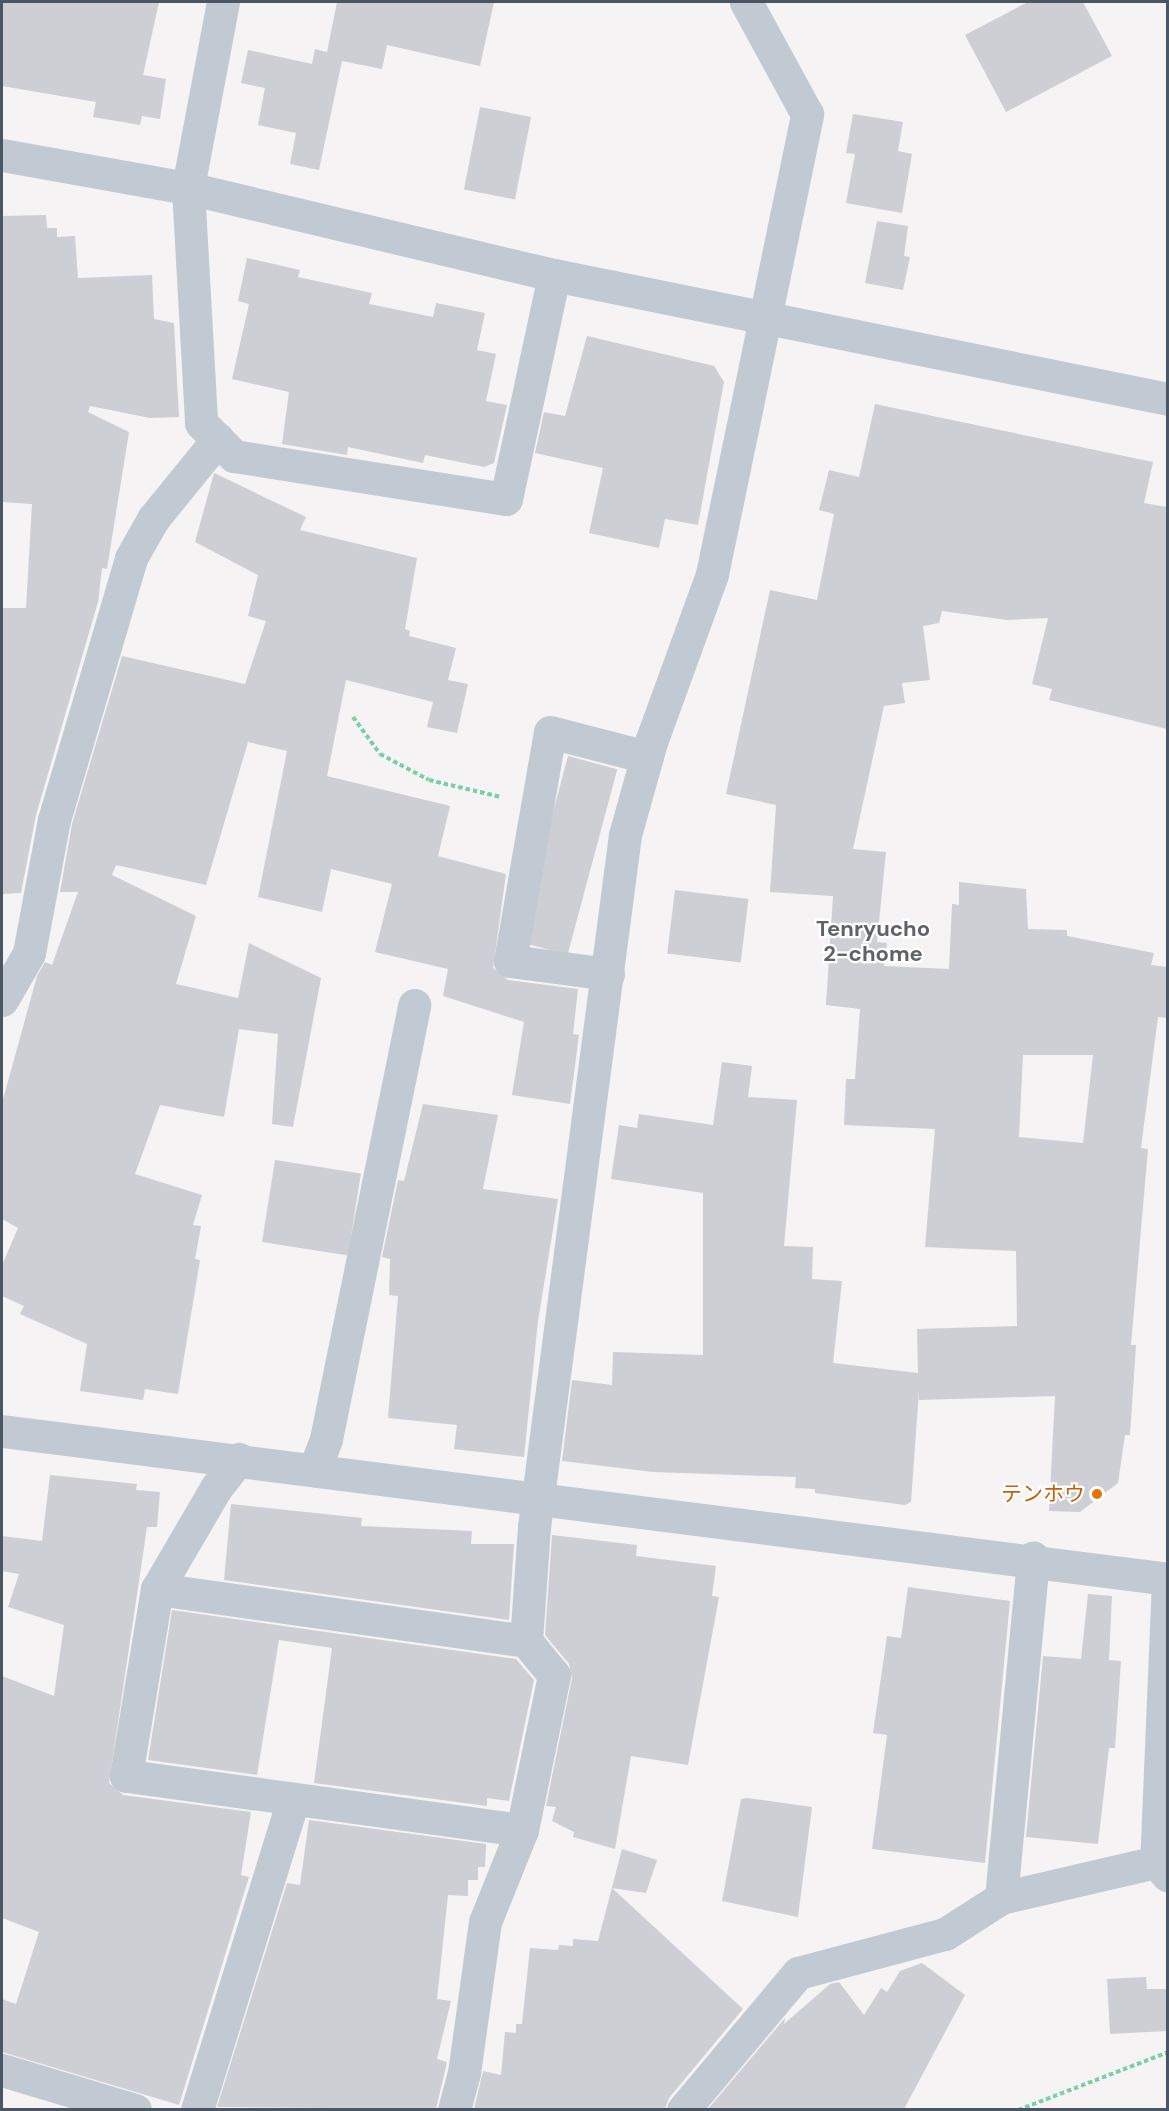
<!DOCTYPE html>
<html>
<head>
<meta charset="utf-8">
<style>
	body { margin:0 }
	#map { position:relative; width:1169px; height:2111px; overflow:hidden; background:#f5f3f3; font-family:"DM Sans","Noto Sans JP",sans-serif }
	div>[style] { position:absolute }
	.building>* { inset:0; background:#cdcfd5; transform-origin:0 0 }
	.path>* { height:4px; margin-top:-2px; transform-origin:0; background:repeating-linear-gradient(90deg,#7ad0a6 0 4.5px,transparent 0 7.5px) }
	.minor>* { height:33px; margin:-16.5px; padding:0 16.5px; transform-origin:16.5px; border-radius:16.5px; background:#c1cad2 }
	.dots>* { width:16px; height:16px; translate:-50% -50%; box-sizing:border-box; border:3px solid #fff; border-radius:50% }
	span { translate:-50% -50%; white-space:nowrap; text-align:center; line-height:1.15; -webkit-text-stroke:4.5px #fff; paint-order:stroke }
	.food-label { font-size:21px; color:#c56008 }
	.right { translate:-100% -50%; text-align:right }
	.neighbourhood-label { font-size:22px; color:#5f6368; font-weight:700 }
	.frame { position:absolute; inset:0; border:3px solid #4a5661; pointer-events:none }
</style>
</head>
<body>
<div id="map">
	<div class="building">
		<i style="clip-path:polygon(2px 2px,159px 2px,143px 75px,166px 79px,160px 119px,142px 116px,140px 125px,93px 117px,96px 102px,2px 86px)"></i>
		<i style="clip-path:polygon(337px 2px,494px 2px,480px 66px,387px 45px,382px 69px,342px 61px,319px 170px,290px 164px,296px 133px,258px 125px,265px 88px,241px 83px,248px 50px,312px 64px,315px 49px,327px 52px)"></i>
		<i style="clip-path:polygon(1028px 2px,1083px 2px,1112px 56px,1006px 112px,965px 35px)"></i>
		<i style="left:480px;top:107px;width:52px;height:84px;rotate:11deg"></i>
		<i style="clip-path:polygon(853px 114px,903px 122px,898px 151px,912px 154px,902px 213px,846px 203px,855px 154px,846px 153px)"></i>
		<i style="clip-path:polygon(46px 215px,47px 228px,57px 228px,57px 237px,75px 236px,78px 278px,152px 275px,154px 319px,174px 323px,179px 417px,150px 418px,90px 406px,88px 412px,129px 432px,107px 569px,102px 568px,98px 602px,36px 815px,21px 893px,2px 894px,2px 608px,26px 608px,32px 504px,2px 502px,2px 216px)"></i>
		<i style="clip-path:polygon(877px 221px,908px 226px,904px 256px,910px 257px,903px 290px,865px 283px)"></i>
		<i style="clip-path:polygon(247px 258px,300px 270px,298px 277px,372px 293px,369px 304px,433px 317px,436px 303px,485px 313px,477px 350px,496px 354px,486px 401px,507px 405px,494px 463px,484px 467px,425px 455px,423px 463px,348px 447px,347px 455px,282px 444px,289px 392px,232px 379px,249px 304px,238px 301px)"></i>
		<i style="clip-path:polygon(587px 336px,714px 366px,724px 382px,698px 525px,665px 519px,659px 548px,589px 533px,603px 468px,535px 453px,544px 412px,565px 416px)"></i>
		<i style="clip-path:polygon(evenodd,875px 404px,1153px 462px,1144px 503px,1167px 507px,1167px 729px,1049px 700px,1052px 689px,1032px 684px,1048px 618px,1007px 620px,942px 611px,939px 623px,923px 626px,930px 680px,902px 683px,905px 703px,884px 706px,853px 849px,886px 852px,877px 942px,887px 943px,884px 966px,949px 969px,952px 904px,959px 905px,959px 882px,1026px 889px,1028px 929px,1067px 930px,1067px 936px,1154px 953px,1151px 965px,1167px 967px,1167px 1018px,1158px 1017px,1141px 1148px,1148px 1149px,1131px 1345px,1136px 1345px,1130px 1435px,1125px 1435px,1118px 1483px,1080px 1512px,1049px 1511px,1055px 1396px,919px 1400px,919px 1391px,911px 1502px,905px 1505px,815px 1493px,815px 1489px,795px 1488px,796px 1477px,653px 1472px,562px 1461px,572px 1380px,612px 1385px,613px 1352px,703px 1355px,703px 1193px,611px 1179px,619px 1125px,637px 1128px,639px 1114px,713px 1125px,722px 1062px,752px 1066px,748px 1097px,797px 1100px,784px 1246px,813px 1247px,812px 1279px,842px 1281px,833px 1363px,918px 1373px,917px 1329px,1017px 1326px,1016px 1251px,925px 1247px,935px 1129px,844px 1125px,846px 1079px,855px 1079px,860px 1009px,826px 1005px,833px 896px,770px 892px,776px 805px,726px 794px,770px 590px,817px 600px,834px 514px,819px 510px,829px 470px,859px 477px,875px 404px,1023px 1055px,1093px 1055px,1083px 1143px,1019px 1137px,1023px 1055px)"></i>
		<i style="clip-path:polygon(214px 473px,306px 517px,300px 530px,417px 558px,405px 629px,410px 631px,409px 636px,456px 648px,448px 680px,468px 684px,457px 733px,427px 727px,433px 702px,346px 680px,327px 776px,450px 806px,438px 856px,506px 874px,493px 968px,508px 980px,578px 989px,573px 1034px,579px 1035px,570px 1104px,512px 1095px,524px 1022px,443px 996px,448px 969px,375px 952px,392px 884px,331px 869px,322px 912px,258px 897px,287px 751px,248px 742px,206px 885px,116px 865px,112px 875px,196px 916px,176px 984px,238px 998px,249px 943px,321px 978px,293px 1127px,272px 1124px,278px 1034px,239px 1029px,224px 1117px,160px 1105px,135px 1174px,202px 1195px,193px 1225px,201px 1226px,195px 1259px,200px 1260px,178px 1394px,145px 1389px,143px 1400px,80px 1391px,87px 1344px,20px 1314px,24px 1306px,2px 1296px,2px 1265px,18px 1228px,2px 1219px,2px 1103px,37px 976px,45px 962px,52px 965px,78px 892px,60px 892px,72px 824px,122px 656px,245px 684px,266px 621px,248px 616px,258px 575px,195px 542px)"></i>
		<i style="left:568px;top:756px;width:51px;height:192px;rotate:15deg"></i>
		<i style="left:675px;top:890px;width:74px;height:64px;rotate:7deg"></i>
		<i style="clip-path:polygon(423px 1104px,498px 1115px,483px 1189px,558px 1199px,538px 1321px,524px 1457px,454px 1449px,457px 1425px,388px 1418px,398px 1296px,389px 1295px,390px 1259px,382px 1257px,398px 1180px,404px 1181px)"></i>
		<i style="left:275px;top:1160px;width:87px;height:83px;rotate:9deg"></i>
		<i style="clip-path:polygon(50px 1475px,137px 1484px,136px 1490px,160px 1492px,157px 1527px,147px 1527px,109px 1783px,123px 1795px,251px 1812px,241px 1875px,249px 1877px,179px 2105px,2px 2052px,2px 1999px,16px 2004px,39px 1932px,2px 1918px,2px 1676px,54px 1696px,64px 1625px,8px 1607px,19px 1574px,2px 1571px,2px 1536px,42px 1541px)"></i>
		<i style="clip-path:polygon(231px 1504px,362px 1518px,361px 1526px,472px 1531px,471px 1544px,514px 1544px,509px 1620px,224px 1580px)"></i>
		<i style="clip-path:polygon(552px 1535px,637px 1545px,636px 1556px,716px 1566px,712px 1596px,719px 1597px,688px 1765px,631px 1756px,615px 1849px,573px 1837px,574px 1832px,552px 1821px,556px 1807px,546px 1806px,572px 1678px,569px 1664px,545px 1635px)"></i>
		<i style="clip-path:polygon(908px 1587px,1010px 1601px,985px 1863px,872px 1849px,887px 1735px,873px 1733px,887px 1636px,901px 1638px)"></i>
		<i style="clip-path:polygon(1088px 1594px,1112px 1596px,1109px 1660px,1121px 1661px,1115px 1748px,1109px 1748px,1098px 1844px,1026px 1837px,1043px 1656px,1081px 1659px)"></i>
		<i style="clip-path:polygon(172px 1610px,516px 1659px,534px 1680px,509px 1801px,487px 1798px,487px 1806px,314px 1783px,332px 1648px,279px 1640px,257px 1775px,148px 1760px)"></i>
		<i style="clip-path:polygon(747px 1798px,812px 1807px,798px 1917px,722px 1901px,741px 1799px)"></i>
		<i style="clip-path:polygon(309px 1820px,486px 1844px,485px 1867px,478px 1867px,478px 1880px,468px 1880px,468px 1896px,448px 1895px,437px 1999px,451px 2001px,437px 2059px,447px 2062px,436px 2109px,217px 2107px,287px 1883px,300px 1885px)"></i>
		<i style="clip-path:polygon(622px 1849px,657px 1860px,646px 1893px,612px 1888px,743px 2009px,669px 2098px,665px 2109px,474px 2109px,483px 2071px,501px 2075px,505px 2032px,516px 2033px,516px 2024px,522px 2024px,530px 1948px,558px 1950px,559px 1945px,573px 1946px,573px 1939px,598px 1941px)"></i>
		<i style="clip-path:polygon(922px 1963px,965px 1995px,904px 2109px,708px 2109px,785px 2018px,784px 2024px,830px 1984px,839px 1982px,864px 2015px,881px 1988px,887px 1992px,900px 1971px)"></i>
		<i style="clip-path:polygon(1146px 1977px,1147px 1989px,1167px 1989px,1167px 2031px,1110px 2034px,1107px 1979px)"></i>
	</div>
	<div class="path">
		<i style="left:353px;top:717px;width:46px;rotate:53.9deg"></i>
		<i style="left:380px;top:754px;width:55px;rotate:28deg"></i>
		<i style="left:429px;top:780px;width:74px;rotate:13.3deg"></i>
		<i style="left:1018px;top:2110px;width:161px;rotate:-21.1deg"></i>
	</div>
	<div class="minor">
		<i style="left:223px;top:2px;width:189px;rotate:100.7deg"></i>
		<i style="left:188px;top:188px;width:235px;rotate:86.8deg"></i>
		<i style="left:201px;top:423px;width:47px;rotate:45deg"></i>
		<i style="left:234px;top:456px;width:275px;rotate:9deg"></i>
		<i style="left:506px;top:499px;width:229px;rotate:-77.9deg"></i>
		<i style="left:2px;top:155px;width:189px;rotate:10.1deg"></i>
		<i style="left:188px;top:188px;width:376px;rotate:13.4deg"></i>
		<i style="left:554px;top:275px;width:626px;rotate:11.42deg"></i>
		<i style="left:608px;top:974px;width:99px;rotate:-172.4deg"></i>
		<i style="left:510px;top:961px;width:232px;rotate:-80.1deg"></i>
		<i style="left:550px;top:732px;width:100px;rotate:14.5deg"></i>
		<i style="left:2px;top:1000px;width:54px;rotate:-60.1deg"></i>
		<i style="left:29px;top:953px;width:135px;rotate:-79.4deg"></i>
		<i style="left:54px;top:820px;width:273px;rotate:-73.6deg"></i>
		<i style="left:131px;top:558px;width:45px;rotate:-60.6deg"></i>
		<i style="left:153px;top:519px;width:103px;rotate:-50.9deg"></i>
		<i style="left:2px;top:1431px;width:1175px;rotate:7.23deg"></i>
		<i style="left:315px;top:1468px;width:31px;rotate:-69deg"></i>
		<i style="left:326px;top:1439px;width:443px;rotate:-78.5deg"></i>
		<i style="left:1168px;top:1580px;width:282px;rotate:92.4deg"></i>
		<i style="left:1156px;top:1862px;width:18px;rotate:49deg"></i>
		<i style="left:157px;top:1589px;width:117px;rotate:-59.7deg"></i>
		<i style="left:216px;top:1488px;width:37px;rotate:-52deg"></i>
		<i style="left:522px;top:1830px;width:400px;rotate:-172.2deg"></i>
		<i style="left:126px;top:1776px;width:190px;rotate:-80.6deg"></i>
		<i style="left:157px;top:1589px;width:373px;rotate:8deg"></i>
		<i style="left:1001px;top:1898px;width:342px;rotate:-84.6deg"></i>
		<i style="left:2px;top:2070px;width:139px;rotate:16.7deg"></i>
		<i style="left:197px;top:2110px;width:325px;rotate:-72.8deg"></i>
		<i style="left:454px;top:2110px;width:38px;rotate:-75deg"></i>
		<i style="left:464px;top:2073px;width:152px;rotate:-82.1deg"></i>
		<i style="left:485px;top:1922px;width:99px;rotate:-68.1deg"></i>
		<i style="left:522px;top:1830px;width:158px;rotate:-78.3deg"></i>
		<i style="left:554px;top:1675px;width:44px;rotate:-129.5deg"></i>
		<i style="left:526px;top:1641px;width:114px;rotate:-86deg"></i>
		<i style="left:534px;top:1527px;width:698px;rotate:-82.51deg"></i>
		<i style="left:625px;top:835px;width:97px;rotate:-74.4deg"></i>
		<i style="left:651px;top:742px;width:179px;rotate:-70deg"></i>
		<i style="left:712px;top:574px;width:470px;rotate:-78.3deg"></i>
		<i style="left:807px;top:114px;width:128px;rotate:-118.6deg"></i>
		<i style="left:683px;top:2110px;width:179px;rotate:-50deg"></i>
		<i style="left:798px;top:1973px;width:152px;rotate:-14.9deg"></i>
		<i style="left:945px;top:1934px;width:67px;rotate:-32.7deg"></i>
		<i style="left:1001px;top:1898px;width:159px;rotate:-13.1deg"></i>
	</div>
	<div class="dots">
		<i style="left:1097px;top:1494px;background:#e8710a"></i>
	</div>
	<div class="food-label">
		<span class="right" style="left:1085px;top:1494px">テンホウ</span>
	</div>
	<div class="neighbourhood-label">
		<span style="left:873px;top:941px">Tenryucho<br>2-chome</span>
	</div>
	<div class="frame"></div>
</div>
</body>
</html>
